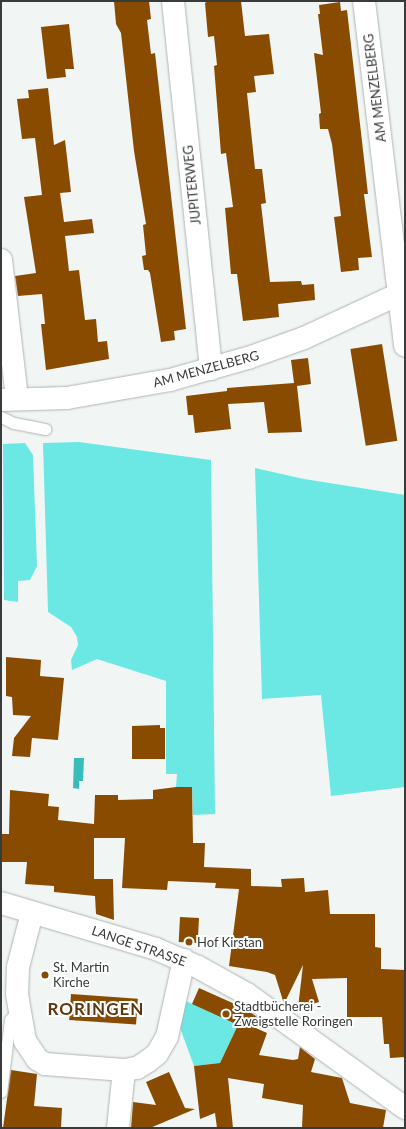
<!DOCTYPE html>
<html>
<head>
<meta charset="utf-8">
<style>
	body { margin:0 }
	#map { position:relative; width:406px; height:1129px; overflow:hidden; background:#f1f6f5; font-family:Lato,sans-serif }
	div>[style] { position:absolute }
	.green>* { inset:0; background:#6be8e3 }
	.water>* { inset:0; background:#37bdba }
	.building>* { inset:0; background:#894b00; transform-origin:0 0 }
	.roads { filter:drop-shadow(0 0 1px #afb4b3) drop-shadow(0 0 1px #afb4b3) }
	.service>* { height:11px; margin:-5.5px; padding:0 5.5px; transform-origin:5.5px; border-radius:5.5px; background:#fff }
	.minor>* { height:22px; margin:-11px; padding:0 11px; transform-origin:11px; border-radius:11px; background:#fff }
	.dots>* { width:11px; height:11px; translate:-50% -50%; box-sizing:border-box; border:2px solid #fff; border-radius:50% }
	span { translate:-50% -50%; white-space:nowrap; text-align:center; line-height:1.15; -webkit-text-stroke:4px #fff; paint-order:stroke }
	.street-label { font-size:13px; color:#393b3b }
	.poi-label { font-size:13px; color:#393b3b }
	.left { translate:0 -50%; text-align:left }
	.district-label { font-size:17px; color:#60360b; font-weight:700; letter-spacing:1px }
	.frame { position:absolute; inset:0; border:2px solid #393b3b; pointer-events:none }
</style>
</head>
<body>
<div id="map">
	<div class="green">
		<i style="clip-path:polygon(79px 442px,211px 460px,215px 814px,193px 815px,192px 787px,176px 787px,177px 774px,166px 774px,166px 681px,97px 659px,72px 670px,71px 660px,78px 645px,77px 637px,71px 627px,48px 612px,43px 443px)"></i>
		<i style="clip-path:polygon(25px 443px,33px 455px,37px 566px,30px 580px,18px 581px,18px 602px,4px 600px,3px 444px)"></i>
		<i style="clip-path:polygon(255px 468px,304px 479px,405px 495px,405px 787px,331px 796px,321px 695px,262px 699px)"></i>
		<i style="clip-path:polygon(186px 1001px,238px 1025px,220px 1063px,194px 1066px,179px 1025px)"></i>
	</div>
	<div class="water">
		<i style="clip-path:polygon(74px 758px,84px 758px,83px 781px,79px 781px,79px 789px,73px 788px)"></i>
	</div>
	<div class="building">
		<i style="clip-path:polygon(114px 1px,149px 1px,151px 19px,147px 20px,151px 54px,155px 53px,186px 329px,174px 331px,175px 340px,161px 342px,150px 273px,148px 270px,144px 270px,142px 256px,146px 255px,143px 225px,146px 224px,134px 151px,121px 33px,116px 24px)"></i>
		<i style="clip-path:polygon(208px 1px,241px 1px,245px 36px,269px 34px,274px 74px,254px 76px,256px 92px,247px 93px,255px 169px,262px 169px,266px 203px,261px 204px,270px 282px,301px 281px,302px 285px,314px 284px,315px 300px,278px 304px,279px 317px,243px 321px,237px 274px,231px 274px,225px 208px,233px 207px,226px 153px,221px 154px,214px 66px,217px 65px,214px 36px,208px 37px,205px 3px)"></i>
		<i style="clip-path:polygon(340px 2px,341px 11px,347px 10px,368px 194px,364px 194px,372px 257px,358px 258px,359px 270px,341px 272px,334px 217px,341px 216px,332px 144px,328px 129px,320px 129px,319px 114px,321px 113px,314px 53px,323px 55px,318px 14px,320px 14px,319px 5px)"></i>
		<i style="clip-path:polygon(69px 24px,74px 69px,65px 69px,66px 77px,47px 79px,41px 27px)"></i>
		<i style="clip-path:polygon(48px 88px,54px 145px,65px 140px,71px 192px,60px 193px,64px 222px,92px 219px,94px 233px,65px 236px,69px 271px,79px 270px,85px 320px,96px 319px,98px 342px,107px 341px,109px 359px,46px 370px,41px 324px,45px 324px,42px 294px,18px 296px,15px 276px,36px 273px,24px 197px,42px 195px,35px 138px,22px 139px,17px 99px,29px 98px,28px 90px)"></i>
		<i style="left:382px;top:344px;width:98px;height:32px;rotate:81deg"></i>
		<i style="clip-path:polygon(308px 358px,311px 384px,297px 386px,302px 432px,268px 433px,264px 402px,228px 404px,231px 429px,195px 433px,193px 415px,188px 415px,186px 396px,227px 391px,227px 388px,294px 383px,291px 360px)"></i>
		<i style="clip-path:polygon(6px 657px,41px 660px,40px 676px,64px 678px,58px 740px,32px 738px,30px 757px,12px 756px,14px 738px,31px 716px,13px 715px,12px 697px,6px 696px)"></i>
		<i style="clip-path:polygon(160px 725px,160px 728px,165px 728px,165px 759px,132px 759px,132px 726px)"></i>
		<i style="clip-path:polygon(176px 787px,192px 787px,193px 843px,205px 843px,204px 867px,251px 869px,251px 886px,282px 887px,281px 879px,304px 878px,305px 892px,328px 890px,330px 914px,375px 914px,375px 947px,381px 948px,381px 969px,405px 970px,405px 1057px,390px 1058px,389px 1044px,384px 1044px,382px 1017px,347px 1017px,347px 978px,312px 979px,319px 1002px,298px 1008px,303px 965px,284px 1004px,275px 975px,267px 972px,229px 966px,239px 889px,215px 888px,216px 883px,168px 881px,167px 890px,122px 888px,125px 838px,94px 838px,94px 879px,113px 879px,114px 920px,96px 914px,95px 896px,54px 892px,54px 886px,25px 884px,27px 862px,1px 862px,1px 834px,9px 834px,10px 790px,49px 794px,48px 806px,59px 807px,58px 820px,94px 824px,95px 795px,118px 795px,118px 800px,153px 799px,153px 790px)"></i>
		<i style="left:180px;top:917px;width:19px;height:25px;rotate:3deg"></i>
		<i style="clip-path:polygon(199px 988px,246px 1009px,261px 1020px,247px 1024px,267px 1033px,259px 1055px,293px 1060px,298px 1059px,300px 1047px,315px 1059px,311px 1072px,342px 1078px,350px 1103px,386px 1110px,383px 1128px,302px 1128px,303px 1105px,262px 1098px,264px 1084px,228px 1078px,233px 1128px,217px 1128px,215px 1113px,200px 1119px,194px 1066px,220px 1063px,238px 1025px,192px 1004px)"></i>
		<i style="left:71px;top:994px;width:67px;height:26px;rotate:4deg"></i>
		<i style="clip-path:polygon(11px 1070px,37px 1074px,34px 1106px,62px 1108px,61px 1128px,3px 1128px)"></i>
		<i style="clip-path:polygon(169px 1072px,185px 1108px,195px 1109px,150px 1128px,131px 1128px,133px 1102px,156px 1105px,146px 1082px)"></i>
	</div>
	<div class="roads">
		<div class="service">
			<i style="left:1px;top:417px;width:14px;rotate:25deg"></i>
			<i style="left:14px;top:423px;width:32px;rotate:11deg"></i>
			<i style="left:1px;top:1092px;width:73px;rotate:-82.9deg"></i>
			<i style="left:10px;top:1020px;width:13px;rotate:-51deg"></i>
		</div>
		<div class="minor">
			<i style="left:173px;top:1px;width:370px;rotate:84.1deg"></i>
			<i style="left:364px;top:1px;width:347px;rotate:83.2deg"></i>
			<i style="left:1px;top:260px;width:140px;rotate:83.4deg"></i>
			<i style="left:1px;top:400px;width:66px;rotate:-1.7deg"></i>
			<i style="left:67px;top:398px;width:105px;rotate:-9.9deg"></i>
			<i style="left:170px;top:380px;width:81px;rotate:-15.8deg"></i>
			<i style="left:248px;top:358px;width:59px;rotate:-19.7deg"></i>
			<i style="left:304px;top:338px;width:105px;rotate:-24.9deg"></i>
			<i style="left:1px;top:903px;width:162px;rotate:16.5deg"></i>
			<i style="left:156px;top:949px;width:46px;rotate:23.2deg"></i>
			<i style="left:198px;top:967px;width:56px;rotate:28.9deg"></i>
			<i style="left:247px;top:994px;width:195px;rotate:35.8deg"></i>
			<i style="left:32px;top:913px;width:56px;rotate:104.5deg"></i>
			<i style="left:18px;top:967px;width:27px;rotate:92deg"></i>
			<i style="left:17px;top:994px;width:48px;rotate:80.3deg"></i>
			<i style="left:25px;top:1041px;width:22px;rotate:56deg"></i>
			<i style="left:37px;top:1059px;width:9px;rotate:32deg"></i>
			<i style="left:45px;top:1064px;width:79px;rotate:4.3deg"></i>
			<i style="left:124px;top:1070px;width:13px;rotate:-9deg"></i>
			<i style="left:137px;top:1068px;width:13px;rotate:-32deg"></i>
			<i style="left:148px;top:1061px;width:11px;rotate:-38deg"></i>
			<i style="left:157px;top:1054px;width:20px;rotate:-60deg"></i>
			<i style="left:167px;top:1037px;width:79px;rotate:-77.6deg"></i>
			<i style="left:118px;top:1128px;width:58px;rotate:-84.1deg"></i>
		</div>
	</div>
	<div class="dots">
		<i style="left:189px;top:942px;background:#854a04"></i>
		<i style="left:45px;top:975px;background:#854a04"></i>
		<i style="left:226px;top:1014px;background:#854a04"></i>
	</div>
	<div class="street-label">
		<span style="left:375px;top:88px;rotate:-97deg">AM MENZELBERG</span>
		<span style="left:192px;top:185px;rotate:-96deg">JUPITERWEG</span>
		<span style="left:206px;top:369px;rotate:-15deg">AM MENZELBERG</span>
		<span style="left:139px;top:946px;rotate:19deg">LANGE STRASSE</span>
	</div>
	<div class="poi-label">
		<span class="left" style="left:197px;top:942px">Hof Kirstan</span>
		<span class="left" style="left:53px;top:975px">St. Martin<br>Kirche</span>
		<span class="left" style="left:234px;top:1014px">Stadtbücherei -<br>Zweigstelle Roringen</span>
	</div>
	<div class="district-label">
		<span style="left:96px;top:1009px">RORINGEN</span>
	</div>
	<div class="frame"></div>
</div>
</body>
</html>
